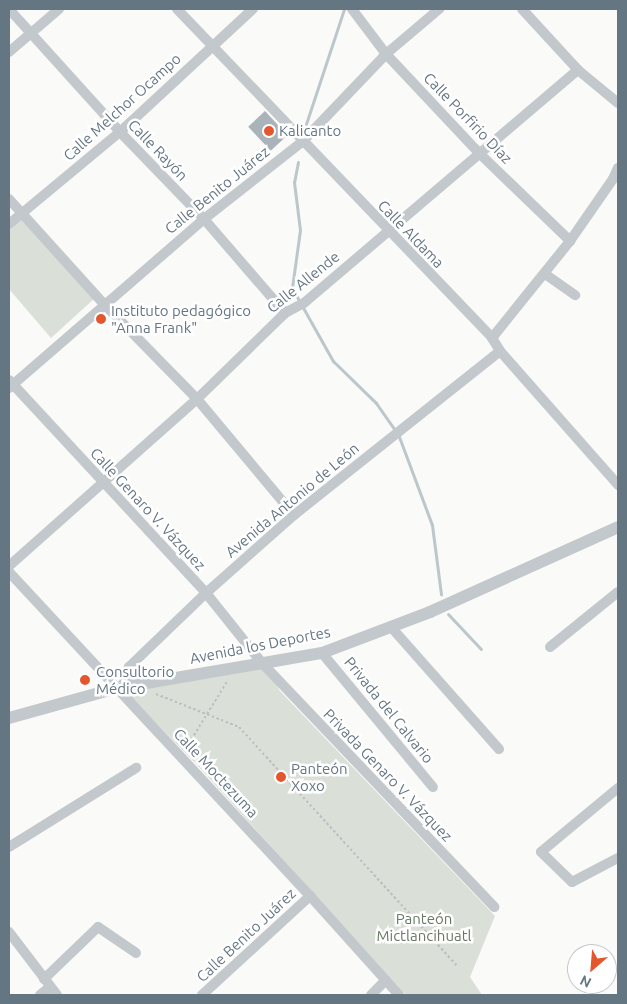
<!DOCTYPE html>
<html>
<head>
<meta charset="utf-8">
<style>
	body { margin:0 }
	#map { position:relative; width:627px; height:1004px; overflow:hidden; background:#fafaf8; font-family:Ubuntu,sans-serif }
	div>[style] { position:absolute }
	.green>* { inset:0; background:#dadfd7 }
	.stream>* { height:3px; margin:-1.5px; padding:0 1.5px; transform-origin:1.5px; border-radius:1.5px; background:#bbc7cb }
	.building>* { inset:0; background:#aab3b9; transform-origin:0 0 }
	.path>* { height:2px; margin-top:-1px; transform-origin:0; background:repeating-linear-gradient(90deg,#bbbfc2 0 2.5px,transparent 0 5px) }
	.minor>* { height:10px; margin:-5px; padding:0 5px; transform-origin:5px; border-radius:5px; background:#c3c8cc }
	.tertiary>* { height:12px; margin:-6px; padding:0 6px; transform-origin:6px; border-radius:6px; background:#c3c8cc }
	.dots>* { width:14px; height:14px; translate:-50% -50%; box-sizing:border-box; border:2px solid #fff; border-radius:50% }
	span { translate:-50% -50%; white-space:nowrap; text-align:center; line-height:1.15; -webkit-text-stroke:5px #fff; paint-order:stroke }
	.street-label { font-size:15px; color:#657683 }
	.poi-label { font-size:15px; color:#657683 }
	.left { translate:0 -50%; text-align:left }
	.park-label { font-size:15px; color:#687a64 }
	.frame { position:absolute; inset:0; border:10px solid #657683; pointer-events:none }
	.north { position:absolute; left:567px; top:944px; width:50px; height:50px; box-sizing:border-box; background:#fff; border:1px solid #c1c8cd; border-radius:50%; rotate:207deg; font-size:14px; font-weight:700; line-height:20px; text-align:center; color:#657683 }
	.north::after { content:''; display:block; margin:auto; width:18px; height:22px; background:#e4572e; clip-path:polygon(50% 0,100% 100%,50% 72%,0 100%) }
</style>
</head>
<body>
<div id="map">
	<div class="green">
		<i style="clip-path:polygon(22px 218px,95px 298px,51px 338px,9px 289px,9px 230px)"></i>
		<i style="clip-path:polygon(262px 663px,280px 691px,495px 916px,470px 977px,482px 995px,406px 995px,197px 765px,122px 688px)"></i>
	</div>
	<div class="stream">
		<i style="left:306px;top:124px;width:121px;rotate:-71.7deg"></i>
		<i style="left:298px;top:162px;width:20px;rotate:101deg"></i>
		<i style="left:294px;top:182px;width:48px;rotate:82.9deg"></i>
		<i style="left:300px;top:230px;width:59px;rotate:97.9deg"></i>
		<i style="left:292px;top:288px;width:84px;rotate:60.7deg"></i>
		<i style="left:333px;top:361px;width:60px;rotate:44.3deg"></i>
		<i style="left:376px;top:403px;width:38px;rotate:55deg"></i>
		<i style="left:398px;top:434px;width:97px;rotate:69.5deg"></i>
		<i style="left:432px;top:525px;width:70px;rotate:82.6deg"></i>
		<i style="left:448px;top:614px;width:48px;rotate:46.7deg"></i>
	</div>
	<div class="building">
		<i style="left:265px;top:111px;width:33px;height:23px;rotate:47deg"></i>
	</div>
	<div class="path">
		<i style="left:156px;top:694px;width:89px;rotate:21.7deg"></i>
		<i style="left:239px;top:727px;width:323px;rotate:47.6deg"></i>
		<i style="left:186px;top:748px;width:80px;rotate:-58.3deg"></i>
	</div>
	<div class="minor">
		<i style="left:9px;top:9px;width:166px;rotate:47.9deg"></i>
		<i style="left:120px;top:132px;width:121px;rotate:46deg"></i>
		<i style="left:204px;top:219px;width:124px;rotate:49.2deg"></i>
		<i style="left:177px;top:9px;width:455px;rotate:46.2deg"></i>
		<i style="left:492px;top:338px;width:15px;rotate:58deg"></i>
		<i style="left:500px;top:351px;width:179px;rotate:48.6deg"></i>
		<i style="left:352px;top:9px;width:56px;rotate:52.9deg"></i>
		<i style="left:386px;top:54px;width:136px;rotate:46.8deg"></i>
		<i style="left:479px;top:153px;width:127px;rotate:44deg"></i>
		<i style="left:522px;top:9px;width:83px;rotate:47.4deg"></i>
		<i style="left:578px;top:70px;width:52px;rotate:39.5deg"></i>
		<i style="left:9px;top:52px;width:66px;rotate:-40.7deg"></i>
		<i style="left:9px;top:199px;width:142px;rotate:47.9deg"></i>
		<i style="left:104px;top:304px;width:133px;rotate:45.6deg"></i>
		<i style="left:197px;top:399px;width:151px;rotate:50.1deg"></i>
		<i style="left:9px;top:224px;width:144px;rotate:-39.7deg"></i>
		<i style="left:120px;top:132px;width:181px;rotate:-42.8deg"></i>
		<i style="left:545px;top:274px;width:37px;rotate:35deg"></i>
		<i style="left:492px;top:338px;width:124px;rotate:-51.2deg"></i>
		<i style="left:570px;top:241px;width:75px;rotate:-55.3deg"></i>
		<i style="left:613px;top:179px;width:12px;rotate:-66deg"></i>
		<i style="left:9px;top:380px;width:290px;rotate:47.2deg"></i>
		<i style="left:206px;top:593px;width:90px;rotate:51.3deg"></i>
		<i style="left:262px;top:663px;width:337px;rotate:46.4deg"></i>
		<i style="left:9px;top:388px;width:258px;rotate:-40.9deg"></i>
		<i style="left:204px;top:219px;width:126px;rotate:-38.2deg"></i>
		<i style="left:303px;top:141px;width:120px;rotate:-46.3deg"></i>
		<i style="left:386px;top:54px;width:70px;rotate:-40.3deg"></i>
		<i style="left:9px;top:566px;width:251px;rotate:-41.6deg"></i>
		<i style="left:197px;top:399px;width:123px;rotate:-44.3deg"></i>
		<i style="left:285px;top:313px;width:21px;rotate:-28deg"></i>
		<i style="left:304px;top:303px;width:360px;rotate:-40.4deg"></i>
		<i style="left:9px;top:572px;width:442px;rotate:47.1deg"></i>
		<i style="left:310px;top:896px;width:133px;rotate:48deg"></i>
		<i style="left:391px;top:627px;width:163px;rotate:48.5deg"></i>
		<i style="left:550px;top:647px;width:87px;rotate:-39deg"></i>
		<i style="left:322px;top:653px;width:174px;rotate:50.4deg"></i>
		<i style="left:122px;top:688px;width:22px;rotate:-72deg"></i>
		<i style="left:129px;top:667px;width:107px;rotate:-43.9deg"></i>
		<i style="left:206px;top:593px;width:118px;rotate:-41.6deg"></i>
		<i style="left:294px;top:515px;width:263px;rotate:-38.5deg"></i>
		<i style="left:618px;top:788px;width:100px;rotate:140.3deg"></i>
		<i style="left:541px;top:852px;width:43px;rotate:44.1deg"></i>
		<i style="left:572px;top:882px;width:52px;rotate:-27.6deg"></i>
		<i style="left:9px;top:847px;width:150px;rotate:-31.9deg"></i>
		<i style="left:9px;top:932px;width:79px;rotate:52.7deg"></i>
		<i style="left:44px;top:979px;width:75px;rotate:-43.9deg"></i>
		<i style="left:98px;top:927px;width:46px;rotate:34.4deg"></i>
		<i style="left:40px;top:995px;width:13px;rotate:-39deg"></i>
		<i style="left:202px;top:995px;width:147px;rotate:-42.5deg"></i>
		<i style="left:371px;top:995px;width:21px;rotate:-45deg"></i>
	</div>
	<div class="tertiary">
		<i style="left:9px;top:718px;width:112px;rotate:-15.5deg"></i>
		<i style="left:117px;top:688px;width:208px;rotate:-9.7deg"></i>
		<i style="left:322px;top:653px;width:116px;rotate:-20.8deg"></i>
		<i style="left:430px;top:612px;width:206px;rotate:-24.3deg"></i>
	</div>
	<div class="dots">
		<i style="left:269px;top:131px;background:#e4572e"></i>
		<i style="left:101px;top:319px;background:#e4572e"></i>
		<i style="left:85px;top:680px;background:#e4572e"></i>
		<i style="left:281px;top:777px;background:#e4572e"></i>
	</div>
	<div class="street-label">
		<span style="left:122px;top:107px;rotate:-42deg">Calle Melchor Ocampo</span>
		<span style="left:468px;top:118px;rotate:46deg">Calle Porfirio Díaz</span>
		<span style="left:158px;top:150px;rotate:46deg">Calle Rayón</span>
		<span style="left:217px;top:190px;rotate:-39deg">Calle Benito Juárez</span>
		<span style="left:411px;top:234px;rotate:46deg">Calle Aldama</span>
		<span style="left:303px;top:282px;rotate:-39deg">Calle Allende</span>
		<span style="left:292px;top:500px;rotate:-40deg">Avenida Antonio de León</span>
		<span style="left:148px;top:509px;rotate:47deg">Calle Genaro V. Vázquez</span>
		<span style="left:260px;top:645px;rotate:-11deg">Avenida los Deportes</span>
		<span style="left:389px;top:710px;rotate:51deg">Privada del Calvario</span>
		<span style="left:216px;top:773px;rotate:47deg">Calle Moctezuma</span>
		<span style="left:388px;top:775px;rotate:46deg">Privada Genaro V. Vázquez</span>
		<span style="left:246px;top:935px;rotate:-43deg">Calle Benito Juárez</span>
	</div>
	<div class="poi-label">
		<span class="left" style="left:279px;top:131px">Kalicanto</span>
		<span class="left" style="left:111px;top:319px">Instituto pedagógico<br>"Anna Frank"</span>
		<span class="left" style="left:96px;top:680px">Consultorio<br>Médico</span>
		<span class="left" style="left:291px;top:777px">Panteón<br>Xoxo</span>
	</div>
	<div class="park-label">
		<span style="left:424px;top:927px">Panteón<br>Mictlancihuatl</span>
	</div>
	<div class="frame"></div>
	<div class="north">N</div>
</div>
</body>
</html>
